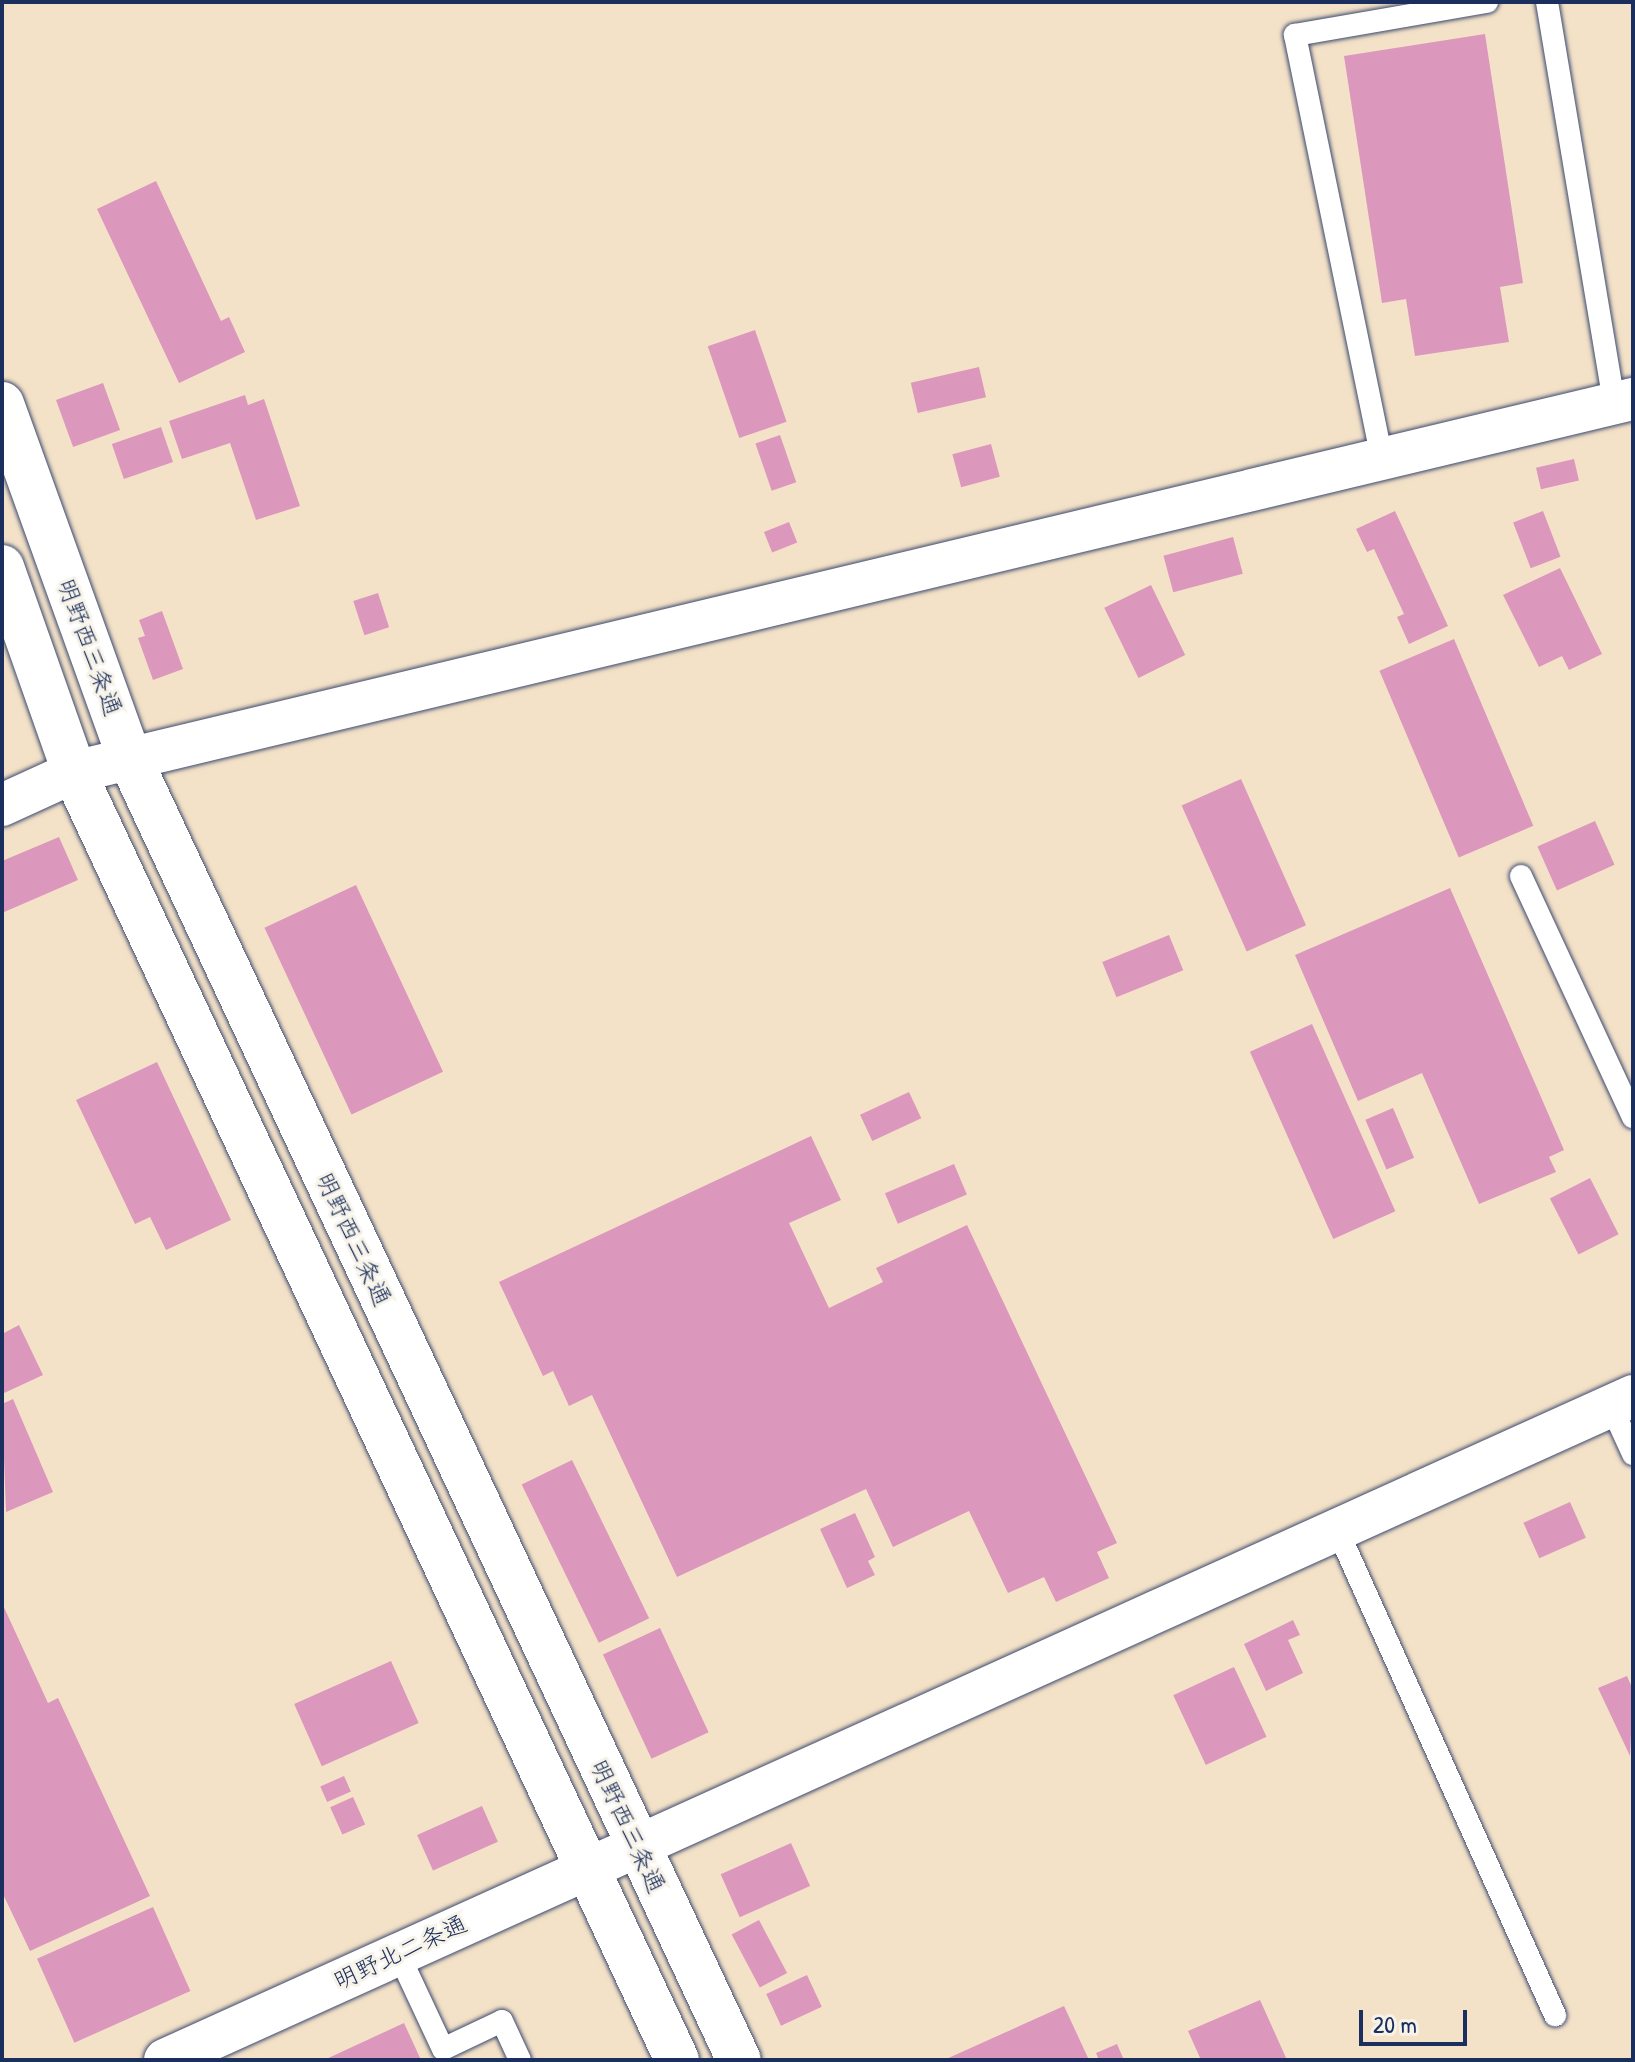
<!DOCTYPE html>
<html>
<head>
<meta charset="utf-8">
<style>
	body { margin:0 }
	#map { position:relative; width:1635px; height:2062px; overflow:hidden; background:#f4e2c8; font-family:"Patrick Hand","Klee One",sans-serif }
	div>[style] { position:absolute }
	.building>* { inset:0; background:#dc97bd; transform-origin:0 0 }
	.roads { filter:drop-shadow(0 0 2px #3c4a6e) drop-shadow(0 0 2px #3c4a6e) }
	.lane>* { height:22px; margin:-11px; padding:0 11px; transform-origin:11px; border-radius:11px; background:#fff }
	.street>* { height:42px; margin:-21px; padding:0 21px; transform-origin:21px; border-radius:21px; background:#fff }
	.secondary>* { height:44px; margin:-22px; padding:0 22px; transform-origin:22px; border-radius:22px; background:#fff }
	span { translate:-50% -50%; white-space:nowrap; text-align:center; line-height:1.15; -webkit-text-stroke:6px #f7f3e8; paint-order:stroke }
	.street-label { font-size:24px; color:#1b2f5e }
	.frame { position:absolute; inset:0; border:4px solid #1b2f5e; pointer-events:none }
	.scale { position:absolute; left:1359px; top:2010px; width:108px; height:36px; box-sizing:border-box; border:4px solid #1b2f5e; border-top:0; padding-left:10px; font-size:24px; line-height:28px; white-space:nowrap; color:#1b2f5e; -webkit-text-stroke:6px #f7f3e8; paint-order:stroke }
</style>
</head>
<body>
<div id="map">
	<div class="building">
		<i style="clip-path:polygon(1485px 34px,1523px 283px,1500px 287px,1509px 342px,1415px 356px,1406px 299px,1382px 303px,1344px 56px)"></i>
		<i style="clip-path:polygon(156px 181px,221px 321px,229px 317px,245px 352px,179px 383px,97px 209px)"></i>
		<i style="left:755px;top:330px;width:97px;height:50px;rotate:71deg"></i>
		<i style="left:979px;top:367px;width:31px;height:70px;rotate:77deg"></i>
		<i style="left:103px;top:383px;width:50px;height:50px;rotate:70deg"></i>
		<i style="clip-path:polygon(245px 395px,248px 405px,264px 399px,300px 506px,256px 520px,230px 443px,182px 459px,169px 421px)"></i>
		<i style="left:161px;top:427px;width:37px;height:52px;rotate:71deg"></i>
		<i style="left:780px;top:435px;width:50px;height:26px;rotate:71deg"></i>
		<i style="left:991px;top:444px;width:34px;height:40px;rotate:75deg"></i>
		<i style="left:1574px;top:459px;width:22px;height:39px;rotate:77deg"></i>
		<i style="clip-path:polygon(1395px 511px,1448px 626px,1409px 644px,1397px 617px,1404px 614px,1374px 549px,1367px 552px,1356px 529px)"></i>
		<i style="left:1543px;top:511px;width:49px;height:32px;rotate:69deg"></i>
		<i style="left:789px;top:522px;width:22px;height:27px;rotate:68deg"></i>
		<i style="left:1233px;top:537px;width:38px;height:72px;rotate:75deg"></i>
		<i style="clip-path:polygon(1560px 568px,1602px 654px,1569px 670px,1562px 656px,1539px 667px,1503px 595px)"></i>
		<i style="left:1151px;top:585px;width:78px;height:52px;rotate:64deg"></i>
		<i style="left:378px;top:593px;width:36px;height:26px;rotate:72deg"></i>
		<i style="clip-path:polygon(162px 611px,183px 669px,153px 680px,138px 638px,145px 636px,139px 620px)"></i>
		<i style="left:1454px;top:639px;width:203px;height:81px;rotate:67deg"></i>
		<i style="left:1241px;top:779px;width:160px;height:65px;rotate:66deg"></i>
		<i style="left:1595px;top:821px;width:48px;height:63px;rotate:66deg"></i>
		<i style="clip-path:polygon(59px 837px,78px 880px,2px 913px,2px 861px)"></i>
		<i style="left:356px;top:885px;width:206px;height:101px;rotate:65deg"></i>
		<i style="clip-path:polygon(1450px 888px,1564px 1150px,1549px 1157px,1556px 1172px,1479px 1204px,1422px 1073px,1358px 1101px,1295px 955px)"></i>
		<i style="left:1169px;top:935px;width:38px;height:72px;rotate:68deg"></i>
		<i style="left:1312px;top:1024px;width:205px;height:68px;rotate:66deg"></i>
		<i style="clip-path:polygon(157px 1062px,231px 1220px,166px 1250px,150px 1217px,135px 1224px,76px 1100px)"></i>
		<i style="left:909px;top:1092px;width:29px;height:54px;rotate:65deg"></i>
		<i style="left:1393px;top:1108px;width:54px;height:30px;rotate:67deg"></i>
		<i style="clip-path:polygon(811px 1136px,841px 1200px,789px 1223px,829px 1308px,883px 1282px,876px 1268px,967px 1225px,1117px 1543px,1097px 1552px,1109px 1578px,1056px 1602px,1044px 1577px,1008px 1593px,969px 1511px,893px 1547px,866px 1489px,677px 1577px,592px 1395px,569px 1406px,553px 1371px,543px 1376px,499px 1282px)"></i>
		<i style="left:954px;top:1164px;width:33px;height:75px;rotate:67deg"></i>
		<i style="left:1590px;top:1178px;width:63px;height:45px;rotate:63deg"></i>
		<i style="clip-path:polygon(19px 1325px,43px 1375px,2px 1394px,2px 1334px)"></i>
		<i style="clip-path:polygon(13px 1399px,53px 1492px,6px 1512px,2px 1404px)"></i>
		<i style="left:572px;top:1460px;width:176px;height:56px;rotate:64deg"></i>
		<i style="left:1570px;top:1502px;width:39px;height:51px;rotate:66deg"></i>
		<i style="clip-path:polygon(855px 1513px,875px 1557px,868px 1561px,875px 1575px,847px 1588px,820px 1529px)"></i>
		<i style="clip-path:polygon(2px 1603px,48px 1703px,58px 1698px,150px 1896px,30px 1951px,2px 1892px)"></i>
		<i style="clip-path:polygon(1293px 1620px,1300px 1635px,1288px 1640px,1303px 1673px,1266px 1691px,1244px 1644px)"></i>
		<i style="left:660px;top:1628px;width:115px;height:63px;rotate:65deg"></i>
		<i style="left:391px;top:1661px;width:68px;height:106px;rotate:66deg"></i>
		<i style="left:1234px;top:1667px;width:77px;height:67px;rotate:65deg"></i>
		<i style="clip-path:polygon(1627px 1676px,1633px 1690px,1630px 1756px,1598px 1688px)"></i>
		<i style="left:344px;top:1776px;width:17px;height:26px;rotate:66deg"></i>
		<i style="left:353px;top:1797px;width:30px;height:25px;rotate:66deg"></i>
		<i style="left:482px;top:1806px;width:39px;height:71px;rotate:66deg"></i>
		<i style="left:791px;top:1843px;width:47px;height:77px;rotate:66deg"></i>
		<i style="left:153px;top:1907px;width:92px;height:127px;rotate:66deg"></i>
		<i style="left:759px;top:1920px;width:60px;height:31px;rotate:62deg"></i>
		<i style="left:807px;top:1975px;width:35px;height:45px;rotate:65deg"></i>
		<i style="clip-path:polygon(1260px 2000px,1287px 2060px,1201px 2060px,1188px 2031px)"></i>
		<i style="clip-path:polygon(1064px 2006px,1089px 2060px,944px 2060px)"></i>
		<i style="clip-path:polygon(404px 2023px,421px 2060px,324px 2060px)"></i>
		<i style="clip-path:polygon(1117px 2044px,1124px 2060px,1099px 2060px,1096px 2053px)"></i>
	</div>
	<div class="roads">
		<div class="lane">
			<i style="left:1547px;top:2px;width:408px;rotate:80.5deg"></i>
			<i style="left:1382px;top:459px;width:433px;rotate:-101.6deg"></i>
			<i style="left:1295px;top:35px;width:195px;rotate:-9.8deg"></i>
			<i style="left:1521px;top:876px;width:266px;rotate:65.1deg"></i>
			<i style="left:1611px;top:1406px;width:53px;rotate:65.4deg"></i>
			<i style="left:1337px;top:1529px;width:533px;rotate:65.84deg"></i>
			<i style="left:398px;top:1953px;width:106px;rotate:64.9deg"></i>
			<i style="left:443px;top:2049px;width:65px;rotate:-25.4deg"></i>
			<i style="left:502px;top:2021px;width:43px;rotate:65.2deg"></i>
		</div>
		<div class="street">
			<i style="left:2px;top:805px;width:79px;rotate:-24.6deg"></i>
			<i style="left:74px;top:772px;width:1603px;rotate:-13.46deg"></i>
			<i style="left:165px;top:2060px;width:1611px;rotate:-24.34deg"></i>
		</div>
		<div class="secondary">
			<i style="left:2px;top:404px;width:377px;rotate:70.2deg"></i>
			<i style="left:130px;top:759px;width:1436px;rotate:64.92deg"></i>
			<i style="left:2px;top:567px;width:217px;rotate:70.6deg"></i>
			<i style="left:74px;top:772px;width:1422px;rotate:64.91deg"></i>
		</div>
	</div>
	<div class="street-label">
		<span style="left:90px;top:647px;rotate:70deg">明野西三条通</span>
		<span style="left:354px;top:1239px;rotate:65deg">明野西三条通</span>
		<span style="left:628px;top:1826px;rotate:65deg">明野西三条通</span>
		<span style="left:400px;top:1952px;rotate:-25deg">明野北二条通</span>
	</div>
	<div class="frame"></div>
	<div class="scale">20 m</div>
</div>
</body>
</html>
